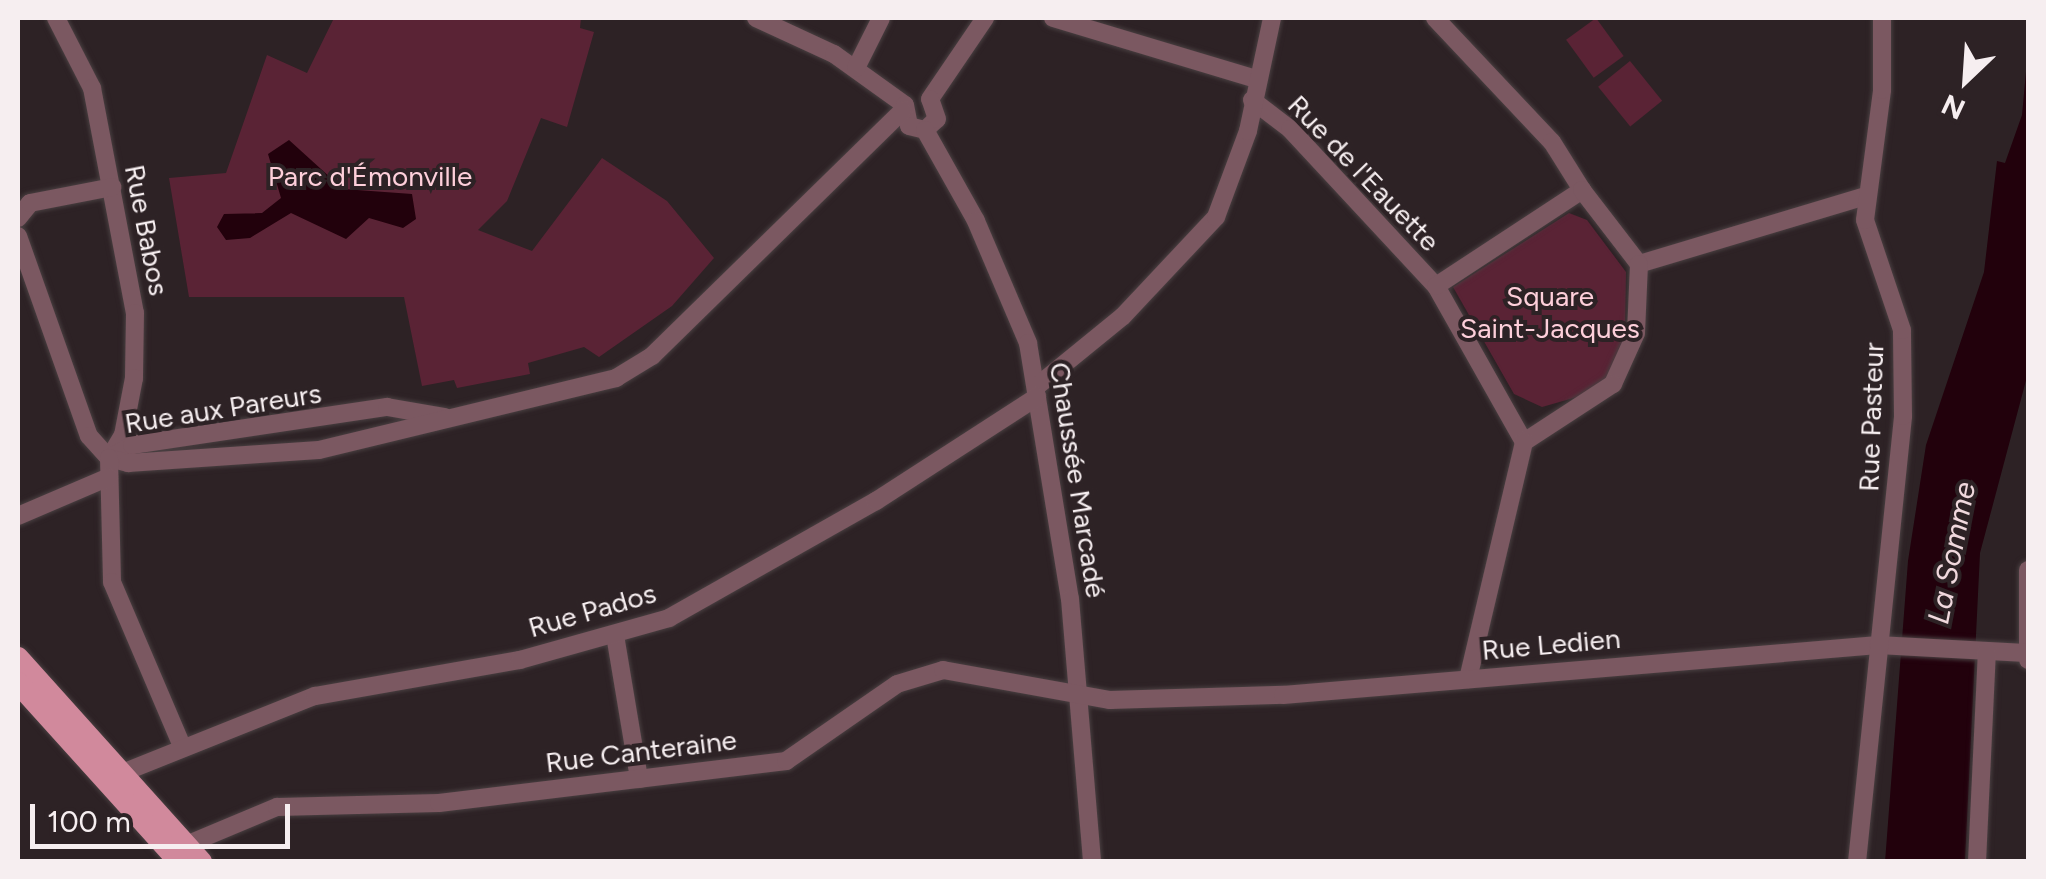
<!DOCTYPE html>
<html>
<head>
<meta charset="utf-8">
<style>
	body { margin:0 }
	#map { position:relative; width:2046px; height:879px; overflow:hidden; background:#2d2225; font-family:Figtree,sans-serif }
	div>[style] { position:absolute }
	.green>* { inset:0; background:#5a2335; transform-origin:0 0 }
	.water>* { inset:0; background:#22010c }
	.roads { filter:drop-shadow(0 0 2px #493f41) drop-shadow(0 0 2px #493f41) }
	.minor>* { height:18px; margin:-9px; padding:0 9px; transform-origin:9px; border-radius:9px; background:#7b5861 }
	.major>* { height:22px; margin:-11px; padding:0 11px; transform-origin:11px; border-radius:11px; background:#d1899c }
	span { translate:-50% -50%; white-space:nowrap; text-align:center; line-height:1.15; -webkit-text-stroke:8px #2d2225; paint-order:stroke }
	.street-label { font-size:28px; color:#f6eef0 }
	.park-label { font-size:28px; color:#fecfda }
	.water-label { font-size:30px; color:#f0d8dd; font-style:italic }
	.frame { position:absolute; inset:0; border:20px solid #f6eef0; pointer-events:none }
	.north { position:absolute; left:1916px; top:30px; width:100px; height:100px; -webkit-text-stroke:8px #2d2225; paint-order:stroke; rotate:205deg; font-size:28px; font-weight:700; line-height:40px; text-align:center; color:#f6eef0 }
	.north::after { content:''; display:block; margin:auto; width:35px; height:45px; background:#f6eef0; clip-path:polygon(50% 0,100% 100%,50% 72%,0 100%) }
	.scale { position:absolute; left:30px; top:804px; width:260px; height:45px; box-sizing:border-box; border:5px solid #f6eef0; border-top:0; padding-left:12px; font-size:30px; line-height:35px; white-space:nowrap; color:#f6eef0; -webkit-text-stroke:8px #2d2225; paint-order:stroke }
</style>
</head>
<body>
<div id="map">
	<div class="green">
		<i style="clip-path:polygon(334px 18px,581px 18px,580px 28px,594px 32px,567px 127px,541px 118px,507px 201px,478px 230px,532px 251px,602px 158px,667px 201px,714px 258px,672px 306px,599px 357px,584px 347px,528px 363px,530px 374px,457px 388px,454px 380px,422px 386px,404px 297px,189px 297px,169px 178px,226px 173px,267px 55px,307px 73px)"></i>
		<i style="left:1596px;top:18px;width:47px;height:37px;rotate:54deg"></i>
		<i style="left:1630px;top:61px;width:51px;height:41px;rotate:51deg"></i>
		<i style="clip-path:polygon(1569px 213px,1587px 220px,1626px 272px,1625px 334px,1611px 377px,1591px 393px,1542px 407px,1514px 394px,1453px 287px)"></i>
	</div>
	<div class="water">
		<i style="clip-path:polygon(2028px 50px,2028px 373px,1980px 553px,1965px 861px,1885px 862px,1908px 561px,1926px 445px,1984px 272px,1997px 161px,2005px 163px,2022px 115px)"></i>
		<i style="clip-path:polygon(289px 140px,343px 189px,412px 194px,416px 219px,403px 228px,369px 218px,346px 239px,291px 213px,250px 238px,226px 240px,217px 227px,224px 214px,262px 213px,281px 198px,268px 154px)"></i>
	</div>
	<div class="roads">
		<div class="minor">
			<i style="left:56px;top:18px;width:79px;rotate:62.8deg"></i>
			<i style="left:92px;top:88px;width:229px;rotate:79.2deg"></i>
			<i style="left:135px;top:313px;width:65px;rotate:90.9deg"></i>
			<i style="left:134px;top:378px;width:58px;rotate:100.9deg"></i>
			<i style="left:123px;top:435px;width:27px;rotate:121deg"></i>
			<i style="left:756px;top:18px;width:86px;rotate:24.8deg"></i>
			<i style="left:834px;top:54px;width:87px;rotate:35.7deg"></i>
			<i style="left:1053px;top:18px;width:209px;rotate:16.7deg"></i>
			<i style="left:1435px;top:18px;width:170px;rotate:46.7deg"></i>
			<i style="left:1552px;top:142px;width:57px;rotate:58deg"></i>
			<i style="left:856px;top:68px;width:56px;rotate:-63.4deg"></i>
			<i style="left:930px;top:99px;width:98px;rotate:-55.8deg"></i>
			<i style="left:1252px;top:100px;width:48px;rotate:37.3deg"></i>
			<i style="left:1290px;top:129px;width:214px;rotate:47.1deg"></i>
			<i style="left:1436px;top:286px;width:179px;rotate:60.6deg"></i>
			<i style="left:905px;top:105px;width:21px;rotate:79deg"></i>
			<i style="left:909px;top:126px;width:16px;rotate:14deg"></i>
			<i style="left:925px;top:130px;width:16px;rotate:-43deg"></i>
			<i style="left:937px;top:119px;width:21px;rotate:-109deg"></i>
			<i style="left:925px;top:130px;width:104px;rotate:60.7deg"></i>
			<i style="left:976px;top:221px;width:133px;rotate:66.9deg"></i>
			<i style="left:1028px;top:343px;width:259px;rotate:80.7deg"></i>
			<i style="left:1070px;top:599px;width:264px;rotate:85.2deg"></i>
			<i style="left:18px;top:218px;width:19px;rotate:-51deg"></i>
			<i style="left:30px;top:203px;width:84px;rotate:-11deg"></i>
			<i style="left:18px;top:236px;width:212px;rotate:70.5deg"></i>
			<i style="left:89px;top:436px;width:30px;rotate:48deg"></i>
			<i style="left:1639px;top:264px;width:237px;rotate:-16.7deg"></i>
			<i style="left:1436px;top:286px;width:175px;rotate:-33.3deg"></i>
			<i style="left:1582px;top:190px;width:93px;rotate:52.4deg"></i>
			<i style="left:1639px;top:264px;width:69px;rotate:92.5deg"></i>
			<i style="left:1636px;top:333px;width:56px;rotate:114.3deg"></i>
			<i style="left:1613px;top:384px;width:106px;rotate:146.9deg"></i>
			<i style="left:1036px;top:387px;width:112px;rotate:-39.2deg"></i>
			<i style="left:1123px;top:316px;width:136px;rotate:-46.8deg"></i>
			<i style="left:1216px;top:217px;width:92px;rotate:-69.6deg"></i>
			<i style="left:1248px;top:131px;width:116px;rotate:-78deg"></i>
			<i style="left:113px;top:456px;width:22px;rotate:-30deg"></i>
			<i style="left:132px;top:445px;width:258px;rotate:-8.5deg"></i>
			<i style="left:387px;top:407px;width:59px;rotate:9.8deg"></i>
			<i style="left:109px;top:458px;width:20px;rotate:15deg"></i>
			<i style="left:128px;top:463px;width:191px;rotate:-3.9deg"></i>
			<i style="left:319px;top:450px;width:306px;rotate:-13.6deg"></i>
			<i style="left:616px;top:378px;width:42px;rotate:-31.4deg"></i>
			<i style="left:652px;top:356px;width:351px;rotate:-44.4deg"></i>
			<i style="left:109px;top:458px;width:124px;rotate:88.6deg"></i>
			<i style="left:112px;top:582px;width:176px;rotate:66.9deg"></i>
			<i style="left:18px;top:516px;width:99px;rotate:-23.2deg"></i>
			<i style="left:2028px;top:570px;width:90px;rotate:90deg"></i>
			<i style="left:615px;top:635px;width:146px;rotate:80.5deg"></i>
			<i style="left:1468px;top:679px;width:244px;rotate:-76.7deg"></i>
			<i style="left:122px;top:773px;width:208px;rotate:-21.8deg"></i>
			<i style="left:315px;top:696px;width:208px;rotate:-10deg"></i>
			<i style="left:520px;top:660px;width:155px;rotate:-15.7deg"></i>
			<i style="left:669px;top:618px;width:238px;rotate:-29.5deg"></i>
			<i style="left:876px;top:501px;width:192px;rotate:-32.9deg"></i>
			<i style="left:186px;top:845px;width:99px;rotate:-22.7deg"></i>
			<i style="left:277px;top:807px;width:162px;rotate:-1.4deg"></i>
			<i style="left:439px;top:803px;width:350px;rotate:-6.9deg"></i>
			<i style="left:786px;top:761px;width:135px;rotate:-34.7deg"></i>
			<i style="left:897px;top:684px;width:48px;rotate:-16.9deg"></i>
			<i style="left:943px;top:670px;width:170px;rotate:10.2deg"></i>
			<i style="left:1110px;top:700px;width:173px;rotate:-1.7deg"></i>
			<i style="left:1283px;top:695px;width:597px;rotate:-4.8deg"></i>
			<i style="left:1878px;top:645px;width:148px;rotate:3.1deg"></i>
			<i style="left:1857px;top:862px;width:448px;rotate:-84.1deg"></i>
			<i style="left:1903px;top:416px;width:86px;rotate:-90.7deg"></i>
			<i style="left:1902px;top:330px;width:116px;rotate:-108.6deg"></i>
			<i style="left:1865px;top:220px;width:131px;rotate:-82.5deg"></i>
			<i style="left:1882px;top:90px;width:72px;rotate:-90deg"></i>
			<i style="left:1977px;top:862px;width:211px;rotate:-87.3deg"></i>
		</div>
		<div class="major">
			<i style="left:18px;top:658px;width:274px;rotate:48.1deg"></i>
			<i style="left:18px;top:683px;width:236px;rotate:47.9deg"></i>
		</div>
	</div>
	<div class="street-label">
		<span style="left:1364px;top:173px;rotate:46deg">Rue de l'Eauette</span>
		<span style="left:147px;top:230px;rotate:79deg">Rue Babos</span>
		<span style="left:223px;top:408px;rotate:-9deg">Rue aux Pareurs</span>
		<span style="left:1871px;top:417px;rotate:-88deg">Rue Pasteur</span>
		<span style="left:1078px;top:480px;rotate:81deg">Chaussée Marcadé</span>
		<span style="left:592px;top:610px;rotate:-16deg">Rue Pados</span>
		<span style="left:1551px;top:644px;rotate:-5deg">Rue Ledien</span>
		<span style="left:641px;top:751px;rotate:-7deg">Rue Canteraine</span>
	</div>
	<div class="park-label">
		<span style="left:370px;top:176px">Parc d'Émonville</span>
		<span style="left:1550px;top:312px">Square<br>Saint-Jacques</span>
	</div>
	<div class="water-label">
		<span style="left:1952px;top:553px;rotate:-79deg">La Somme</span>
	</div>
	<div class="frame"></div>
	<div class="north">N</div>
	<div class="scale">100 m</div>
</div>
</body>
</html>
